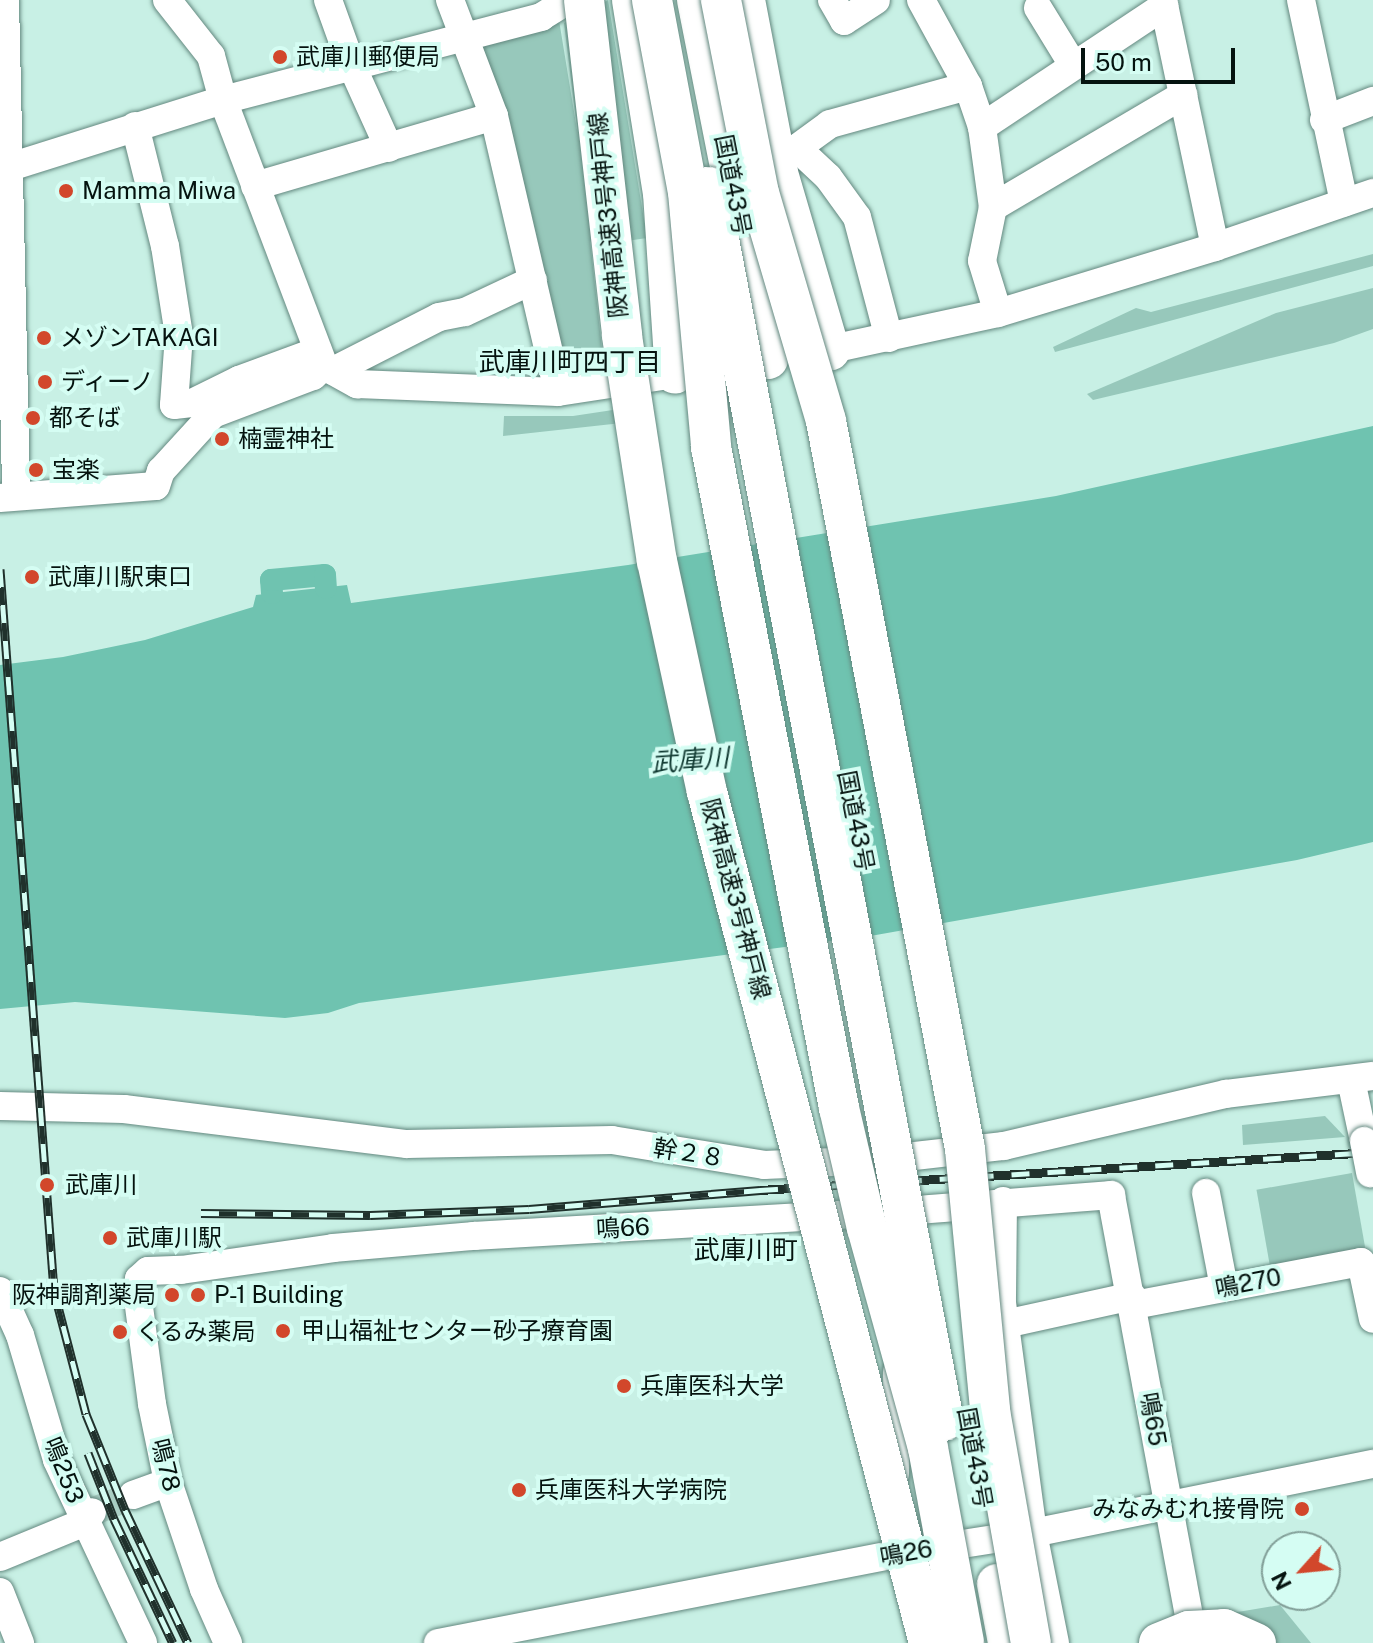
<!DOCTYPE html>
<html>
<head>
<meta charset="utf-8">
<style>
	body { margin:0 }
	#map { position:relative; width:1373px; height:1643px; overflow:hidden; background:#c8f0e5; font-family:"Public Sans","Noto Sans JP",sans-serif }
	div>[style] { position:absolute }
	.green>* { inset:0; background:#97c8bb; transform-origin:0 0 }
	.water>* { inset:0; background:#6fc3b0 }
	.canal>* { height:22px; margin:-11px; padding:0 11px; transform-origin:11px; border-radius:11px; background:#6fc3b0 }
	.minor-tunnel>* { height:28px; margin-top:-14px; transform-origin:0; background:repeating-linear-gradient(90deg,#abcfc5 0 28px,transparent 0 42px) }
	.roads { filter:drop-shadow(0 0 2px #63887f) drop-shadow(0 0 2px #63887f) }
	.minor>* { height:28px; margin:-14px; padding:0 14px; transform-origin:14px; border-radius:14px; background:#fff }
	.highway>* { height:40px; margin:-20px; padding:0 20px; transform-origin:20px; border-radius:20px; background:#fff }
	.rail>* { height:9px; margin-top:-4.5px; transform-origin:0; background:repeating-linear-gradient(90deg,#d5fdf3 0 18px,#20312c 0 36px); box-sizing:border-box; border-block:2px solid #20312c }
	.bridges { filter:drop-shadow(0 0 2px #63887f) drop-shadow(0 0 2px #63887f) }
	.minor-bridge>* { height:28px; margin:-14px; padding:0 14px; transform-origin:14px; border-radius:14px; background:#fff }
	.highway-bridge>* { height:40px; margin:-20px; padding:0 20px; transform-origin:20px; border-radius:20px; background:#fff }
	.dots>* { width:22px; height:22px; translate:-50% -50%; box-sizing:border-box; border:4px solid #d5fdf3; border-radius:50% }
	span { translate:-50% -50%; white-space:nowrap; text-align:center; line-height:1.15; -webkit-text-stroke:8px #d5fdf3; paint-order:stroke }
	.poi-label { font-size:24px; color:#05130f }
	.left { translate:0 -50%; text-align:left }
	.right { translate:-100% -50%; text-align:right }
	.street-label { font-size:24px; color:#05130f }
	.neighbourhood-label { font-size:26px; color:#05130f }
	.water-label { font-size:26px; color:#103931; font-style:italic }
	.north { position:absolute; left:1261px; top:1531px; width:80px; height:80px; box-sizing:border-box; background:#d5fdf3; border:2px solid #829f98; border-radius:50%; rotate:243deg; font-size:22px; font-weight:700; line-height:32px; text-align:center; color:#05130f }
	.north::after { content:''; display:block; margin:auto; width:28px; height:36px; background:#d2472b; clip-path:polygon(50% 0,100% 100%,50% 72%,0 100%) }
	.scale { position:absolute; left:1081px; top:48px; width:154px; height:36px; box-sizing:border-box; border:4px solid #05130f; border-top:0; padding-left:10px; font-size:24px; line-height:28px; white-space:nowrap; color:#05130f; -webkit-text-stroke:6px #d5fdf3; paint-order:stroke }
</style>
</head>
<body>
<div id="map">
	<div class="green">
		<i style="clip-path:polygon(608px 0,647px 238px,592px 246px,590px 240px,605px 377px,562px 381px,472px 45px,558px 14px,578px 136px,564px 23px)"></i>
		<i style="clip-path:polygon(1373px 254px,1373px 266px,1055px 352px,1053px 347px,1136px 308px,1151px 312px)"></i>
		<i style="clip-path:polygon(1373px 288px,1373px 329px,1334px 343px,1093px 400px,1087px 394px,1276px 313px)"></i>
		<i style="clip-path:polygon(646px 405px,649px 420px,503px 436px,504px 416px,573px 416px)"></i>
		<i style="clip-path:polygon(1325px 1116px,1345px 1137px,1243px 1145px,1242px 1125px)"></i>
		<i style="left:1352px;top:1173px;width:81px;height:97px;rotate:80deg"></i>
		<i style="clip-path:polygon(1280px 1605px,1311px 1643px,1207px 1643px,1202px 1618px)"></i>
	</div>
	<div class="water">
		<i style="clip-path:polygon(1373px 426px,1373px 842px,1297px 860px,876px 935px,359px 1003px,328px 1013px,285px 1018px,75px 1002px,0 1009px,0 665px,63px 657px,145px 640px,253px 607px,256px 595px,347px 585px,351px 603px,628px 565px,1056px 496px)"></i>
	</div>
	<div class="canal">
		<i style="left:272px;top:593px;width:13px;rotate:-94deg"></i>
		<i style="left:271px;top:580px;width:54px;rotate:-5.3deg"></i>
		<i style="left:325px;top:575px;width:13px;rotate:86deg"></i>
	</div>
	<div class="minor-tunnel">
		<i style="left:92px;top:1512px;width:44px;rotate:-22.5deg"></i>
	</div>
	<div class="roads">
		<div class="minor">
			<i style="left:5px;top:0;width:496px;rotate:88.7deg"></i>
			<i style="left:167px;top:0;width:71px;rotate:51.8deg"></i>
			<i style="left:211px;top:56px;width:46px;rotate:74.7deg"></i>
			<i style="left:223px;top:100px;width:285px;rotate:69.2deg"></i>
			<i style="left:328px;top:0;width:68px;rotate:70.2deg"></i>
			<i style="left:351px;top:64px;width:92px;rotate:65.7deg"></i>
			<i style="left:450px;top:0;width:124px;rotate:69.2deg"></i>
			<i style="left:494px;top:116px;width:283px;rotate:76.9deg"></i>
			<i style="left:832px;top:0;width:24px;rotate:60deg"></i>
			<i style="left:844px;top:21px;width:38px;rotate:-33deg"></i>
			<i style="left:921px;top:0;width:98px;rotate:61.3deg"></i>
			<i style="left:968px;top:86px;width:43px;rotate:71.1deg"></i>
			<i style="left:982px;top:127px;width:81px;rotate:82.2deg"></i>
			<i style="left:993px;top:207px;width:55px;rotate:101.5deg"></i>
			<i style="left:982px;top:261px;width:54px;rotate:72.9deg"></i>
			<i style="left:1163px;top:0;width:252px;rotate:78.1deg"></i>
			<i style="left:1301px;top:0;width:207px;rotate:78deg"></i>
			<i style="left:1038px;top:8px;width:67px;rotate:58.4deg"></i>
			<i style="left:1324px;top:120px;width:53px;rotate:-21.2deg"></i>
			<i style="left:135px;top:126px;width:124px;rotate:76deg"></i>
			<i style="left:165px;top:246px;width:90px;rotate:81.1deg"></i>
			<i style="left:179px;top:335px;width:70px;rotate:94.1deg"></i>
			<i style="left:174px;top:405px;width:18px;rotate:-6deg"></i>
			<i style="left:192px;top:403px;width:52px;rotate:-26.1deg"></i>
			<i style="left:239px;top:380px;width:84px;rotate:-20.2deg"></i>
			<i style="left:982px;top:127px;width:219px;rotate:-33.6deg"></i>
			<i style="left:797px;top:148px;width:42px;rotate:43.1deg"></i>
			<i style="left:828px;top:177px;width:49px;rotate:54.1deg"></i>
			<i style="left:857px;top:217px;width:125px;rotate:75.2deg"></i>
			<i style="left:782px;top:151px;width:15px;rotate:-11deg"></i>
			<i style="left:797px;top:148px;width:41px;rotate:-36deg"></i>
			<i style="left:830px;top:124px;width:143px;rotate:-15.4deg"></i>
			<i style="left:7px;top:168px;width:226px;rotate:-17.5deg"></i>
			<i style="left:223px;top:100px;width:329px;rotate:-14.6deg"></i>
			<i style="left:541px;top:17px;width:32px;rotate:-32deg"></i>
			<i style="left:255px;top:186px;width:249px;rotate:-16.3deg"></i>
			<i style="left:993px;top:207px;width:221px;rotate:-30.5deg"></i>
			<i style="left:813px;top:353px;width:189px;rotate:-12.2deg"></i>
			<i style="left:998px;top:313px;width:227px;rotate:-16.9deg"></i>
			<i style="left:1215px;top:247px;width:167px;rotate:-18.9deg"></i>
			<i style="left:333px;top:371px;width:119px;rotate:-27deg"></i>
			<i style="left:439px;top:317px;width:26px;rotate:-11deg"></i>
			<i style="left:465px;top:312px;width:75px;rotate:-25.2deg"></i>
			<i style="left:0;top:498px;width:156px;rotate:-4.4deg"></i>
			<i style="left:156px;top:486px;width:16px;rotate:-72deg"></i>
			<i style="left:161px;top:471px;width:77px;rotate:-47.6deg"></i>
			<i style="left:213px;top:414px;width:107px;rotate:-20.8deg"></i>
			<i style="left:313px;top:376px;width:15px;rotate:-42deg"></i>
			<i style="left:324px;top:366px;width:38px;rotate:29deg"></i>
			<i style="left:357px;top:384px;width:201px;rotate:2.3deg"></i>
			<i style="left:558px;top:392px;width:137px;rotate:-8.8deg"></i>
			<i style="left:1351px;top:1080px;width:62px;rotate:78deg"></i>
			<i style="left:0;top:1106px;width:124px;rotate:1.4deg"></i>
			<i style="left:124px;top:1109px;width:285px;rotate:7.1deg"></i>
			<i style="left:407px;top:1144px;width:205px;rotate:-1.1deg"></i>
			<i style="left:612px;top:1140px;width:154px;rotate:9.3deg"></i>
			<i style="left:764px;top:1165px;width:115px;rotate:-2.5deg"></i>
			<i style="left:879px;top:1160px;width:126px;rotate:-6.4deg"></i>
			<i style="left:1004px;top:1146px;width:228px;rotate:-13.2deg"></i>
			<i style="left:1226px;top:1094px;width:148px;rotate:-7deg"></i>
			<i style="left:1206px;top:1193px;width:96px;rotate:79.2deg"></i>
			<i style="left:1003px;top:1201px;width:102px;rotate:90.6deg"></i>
			<i style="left:1002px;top:1303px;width:232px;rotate:82.3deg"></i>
			<i style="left:1033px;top:1533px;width:112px;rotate:78.7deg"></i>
			<i style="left:0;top:1291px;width:48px;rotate:65.6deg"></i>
			<i style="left:20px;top:1335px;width:130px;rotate:73.5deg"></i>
			<i style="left:57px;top:1460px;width:202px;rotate:64.8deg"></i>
			<i style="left:1134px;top:1305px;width:231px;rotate:-10.7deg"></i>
			<i style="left:1361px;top:1262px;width:58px;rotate:78.1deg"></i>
			<i style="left:1005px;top:1324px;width:130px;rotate:-12.4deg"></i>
			<i style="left:895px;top:1474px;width:102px;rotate:-88.9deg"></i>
			<i style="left:133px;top:1495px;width:37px;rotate:-20deg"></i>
			<i style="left:0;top:1557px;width:92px;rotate:-22.4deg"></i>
			<i style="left:85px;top:1522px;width:12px;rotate:-55deg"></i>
			<i style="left:0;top:1592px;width:55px;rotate:68.6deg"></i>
			<i style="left:228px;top:1643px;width:59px;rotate:-114deg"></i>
			<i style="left:204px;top:1589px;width:113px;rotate:-108.6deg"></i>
			<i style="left:168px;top:1482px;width:80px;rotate:-101.6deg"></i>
			<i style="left:152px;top:1404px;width:114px;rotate:-97.6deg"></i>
			<i style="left:137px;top:1291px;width:12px;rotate:-81deg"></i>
			<i style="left:139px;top:1279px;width:12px;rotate:-42deg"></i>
			<i style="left:148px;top:1271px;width:33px;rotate:-2deg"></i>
			<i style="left:181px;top:1270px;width:154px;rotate:-8.2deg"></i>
			<i style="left:333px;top:1248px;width:142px;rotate:-4.9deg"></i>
			<i style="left:474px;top:1236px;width:406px;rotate:-3.3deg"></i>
			<i style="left:879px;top:1213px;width:233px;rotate:-4.4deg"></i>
			<i style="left:1111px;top:1195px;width:456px;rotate:79.5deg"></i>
			<i style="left:438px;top:1643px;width:462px;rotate:-11deg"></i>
			<i style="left:892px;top:1555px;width:143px;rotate:-8.9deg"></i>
			<i style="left:1033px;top:1533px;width:347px;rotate:-11.5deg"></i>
		</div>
		<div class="highway">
			<i style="left:632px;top:0;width:195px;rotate:80.9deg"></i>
			<i style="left:663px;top:193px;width:181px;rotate:86.2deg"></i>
			<i style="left:697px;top:0;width:366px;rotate:78.8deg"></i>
			<i style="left:745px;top:0;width:176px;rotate:79.2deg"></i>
			<i style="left:778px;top:173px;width:185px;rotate:73.7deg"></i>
			<i style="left:997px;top:1584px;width:60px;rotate:79.4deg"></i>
		</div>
	</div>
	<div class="rail">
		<i style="left:0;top:569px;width:724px;rotate:85.72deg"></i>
		<i style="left:54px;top:1291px;width:127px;rotate:75.4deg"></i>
		<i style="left:86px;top:1414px;width:104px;rotate:67.9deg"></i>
		<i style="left:125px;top:1510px;width:147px;rotate:64.7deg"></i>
		<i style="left:201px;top:1213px;width:169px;rotate:0.7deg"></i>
		<i style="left:370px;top:1215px;width:159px;rotate:-2.2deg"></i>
		<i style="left:529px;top:1209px;width:232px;rotate:-4.7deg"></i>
		<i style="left:760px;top:1190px;width:614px;rotate:-3.55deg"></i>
		<i style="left:88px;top:1453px;width:71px;rotate:68.5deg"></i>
		<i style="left:114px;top:1519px;width:137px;rotate:64.6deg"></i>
	</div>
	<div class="bridges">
		<div class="minor-bridge">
			<i style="left:1364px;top:1141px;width:33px;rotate:79deg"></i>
		</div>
		<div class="highway-bridge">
			<i style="left:584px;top:0;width:338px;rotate:83.5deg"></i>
			<i style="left:622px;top:336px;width:228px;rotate:81.2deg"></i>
			<i style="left:657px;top:561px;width:236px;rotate:77.8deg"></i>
			<i style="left:707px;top:792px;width:879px;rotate:75.38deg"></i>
			<i style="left:652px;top:0;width:195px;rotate:79.4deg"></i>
			<i style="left:688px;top:192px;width:256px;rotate:84.8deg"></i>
			<i style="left:711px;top:447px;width:673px;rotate:79.04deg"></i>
			<i style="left:839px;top:1108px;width:123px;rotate:76.9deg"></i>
			<i style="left:867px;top:1228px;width:228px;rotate:74.5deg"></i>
			<i style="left:928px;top:1448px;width:198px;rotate:79.5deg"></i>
			<i style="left:721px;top:0;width:197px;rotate:78.9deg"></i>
			<i style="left:759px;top:193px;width:238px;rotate:73.6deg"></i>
			<i style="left:826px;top:421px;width:741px;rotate:79.19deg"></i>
			<i style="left:965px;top:1149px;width:263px;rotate:84.5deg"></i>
			<i style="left:990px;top:1411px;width:236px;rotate:80deg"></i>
			<i style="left:709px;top:187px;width:1256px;rotate:79.22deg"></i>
			<i style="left:1159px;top:1643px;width:32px;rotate:-22deg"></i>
			<i style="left:1189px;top:1631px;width:35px;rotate:-3deg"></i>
			<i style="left:1224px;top:1629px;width:35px;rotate:24deg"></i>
		</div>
	</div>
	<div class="dots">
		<i style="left:280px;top:57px;background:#d2472b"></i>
		<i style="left:66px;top:191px;background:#d2472b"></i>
		<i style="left:44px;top:338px;background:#d2472b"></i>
		<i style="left:45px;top:382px;background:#d2472b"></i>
		<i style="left:33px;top:418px;background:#d2472b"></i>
		<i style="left:222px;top:439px;background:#d2472b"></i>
		<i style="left:36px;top:470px;background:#d2472b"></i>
		<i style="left:32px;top:577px;background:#d2472b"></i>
		<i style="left:47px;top:1185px;background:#d2472b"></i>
		<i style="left:110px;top:1238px;background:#d2472b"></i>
		<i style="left:172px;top:1295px;background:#d2472b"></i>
		<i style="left:198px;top:1295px;background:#d2472b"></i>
		<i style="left:283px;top:1331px;background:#d2472b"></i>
		<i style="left:120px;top:1332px;background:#d2472b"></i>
		<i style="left:624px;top:1386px;background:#d2472b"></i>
		<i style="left:519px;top:1490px;background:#d2472b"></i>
		<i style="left:1302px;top:1509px;background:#d2472b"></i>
	</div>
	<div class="poi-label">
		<span class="left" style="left:296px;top:57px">武庫川郵便局</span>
		<span class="left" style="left:82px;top:191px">Mamma Miwa</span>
		<span class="left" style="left:60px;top:338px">メゾンTAKAGI</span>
		<span class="left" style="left:61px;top:382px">ディーノ</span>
		<span class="left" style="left:49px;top:418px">都そば</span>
		<span class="left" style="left:238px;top:439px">楠霊神社</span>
		<span class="left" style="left:52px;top:470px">宝楽</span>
		<span class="left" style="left:48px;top:577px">武庫川駅東口</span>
		<span class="left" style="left:65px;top:1185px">武庫川</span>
		<span class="left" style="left:126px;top:1238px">武庫川駅</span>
		<span class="right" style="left:156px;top:1295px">阪神調剤薬局</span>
		<span class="left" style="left:214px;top:1295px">P-1 Building</span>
		<span class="left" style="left:301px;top:1331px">甲山福祉センター砂子療育園</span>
		<span class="left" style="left:136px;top:1332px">くるみ薬局</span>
		<span class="left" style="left:640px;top:1386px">兵庫医科大学</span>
		<span class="left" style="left:535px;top:1490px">兵庫医科大学病院</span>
		<span class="right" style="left:1284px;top:1509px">みなみむれ接骨院</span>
	</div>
	<div class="street-label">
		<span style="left:733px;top:185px;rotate:79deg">国道43号</span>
		<span style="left:608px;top:215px;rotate:-96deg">阪神高速3号神戸線</span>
		<span style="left:856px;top:821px;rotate:79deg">国道43号</span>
		<span style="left:736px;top:899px;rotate:75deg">阪神高速3号神戸線</span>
		<span style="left:689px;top:1153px;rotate:9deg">幹２８</span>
		<span style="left:623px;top:1228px;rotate:-3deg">鳴66</span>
		<span style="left:1248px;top:1283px;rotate:-11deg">鳴270</span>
		<span style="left:1153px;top:1419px;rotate:80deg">鳴65</span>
		<span style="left:975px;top:1458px;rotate:80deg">国道43号</span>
		<span style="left:166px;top:1465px;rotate:76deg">鳴78</span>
		<span style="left:64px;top:1470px;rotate:68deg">鳴253</span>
		<span style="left:906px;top:1553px;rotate:-10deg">鳴26</span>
	</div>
	<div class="neighbourhood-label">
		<span style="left:570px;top:362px">武庫川町四丁目</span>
		<span style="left:746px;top:1250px">武庫川町</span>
	</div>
	<div class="water-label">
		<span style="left:690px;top:760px;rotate:-4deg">武庫川</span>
	</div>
	<div class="north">N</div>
	<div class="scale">50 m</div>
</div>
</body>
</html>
